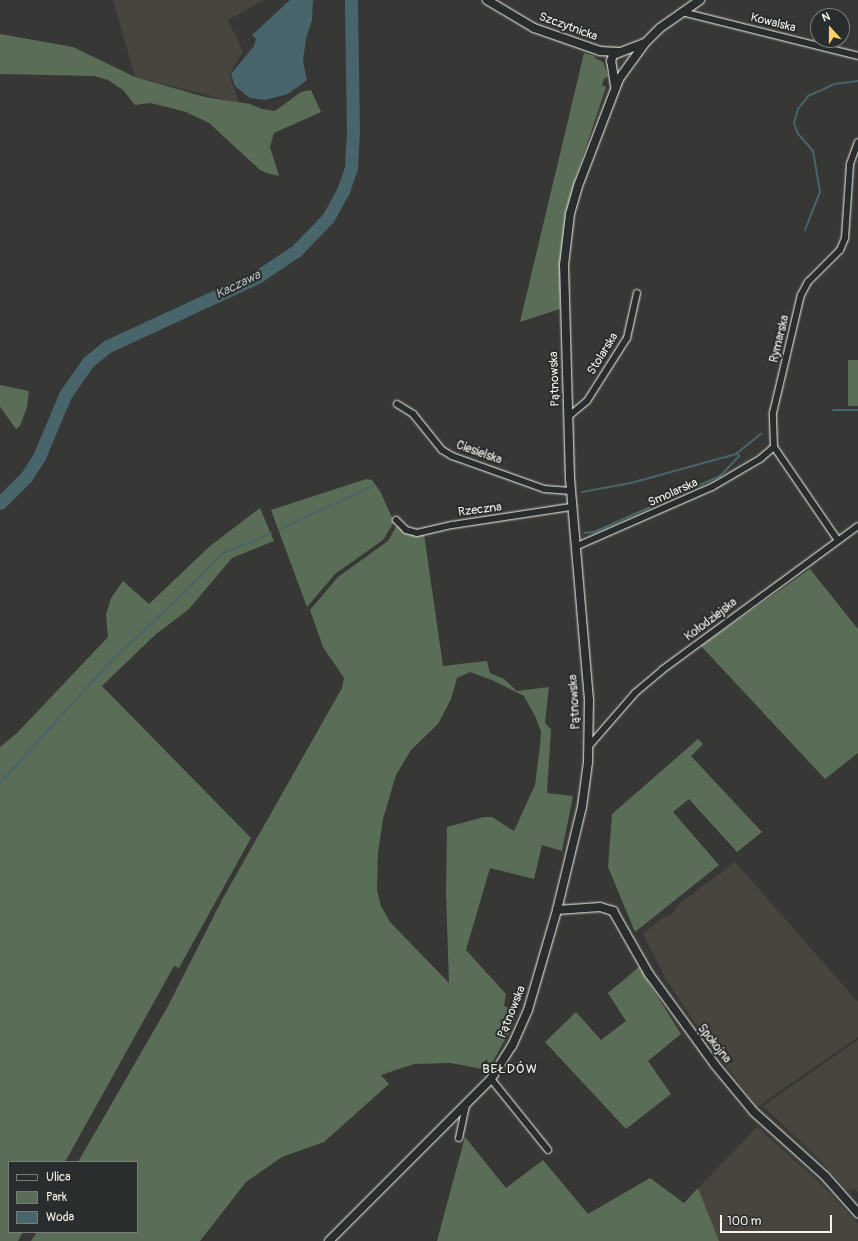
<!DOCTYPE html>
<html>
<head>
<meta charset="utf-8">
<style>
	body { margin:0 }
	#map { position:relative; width:858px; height:1241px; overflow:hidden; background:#373835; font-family:Pangolin,sans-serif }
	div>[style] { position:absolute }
	.built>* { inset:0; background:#47453e }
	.green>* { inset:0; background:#5a6d57; transform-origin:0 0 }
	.water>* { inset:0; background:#47656a }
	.stream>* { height:2px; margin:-1px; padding:0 1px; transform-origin:1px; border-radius:1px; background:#47656a }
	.river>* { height:13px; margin:-6.5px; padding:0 6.5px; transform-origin:6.5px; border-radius:6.5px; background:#47656a }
	.roads { filter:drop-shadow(0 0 1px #f4f1e8) drop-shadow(0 0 1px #f4f1e8) }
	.minor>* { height:6px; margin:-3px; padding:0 3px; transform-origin:3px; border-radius:3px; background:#2a2d2e }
	.tertiary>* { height:8px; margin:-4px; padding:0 4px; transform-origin:4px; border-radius:4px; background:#2a2d2e }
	span { translate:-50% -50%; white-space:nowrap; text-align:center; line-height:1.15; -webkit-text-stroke:4px #2a2d2e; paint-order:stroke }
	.street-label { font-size:12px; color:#f4f1e8 }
	.water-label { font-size:13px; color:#afb9b6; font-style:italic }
	.neighbourhood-label { font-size:13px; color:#f4f1e8; letter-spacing:1px }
	.legend { position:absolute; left:8px; top:1161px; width:130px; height:72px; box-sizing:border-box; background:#2a2d2e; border:1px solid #7b7b78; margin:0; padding:5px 7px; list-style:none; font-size:12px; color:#f4f1e8 }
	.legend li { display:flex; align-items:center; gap:8px; height:20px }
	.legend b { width:20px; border:1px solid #7b7b78 }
	.north { position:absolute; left:810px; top:8px; width:40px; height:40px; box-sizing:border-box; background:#2a2d2e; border:1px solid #7b7b78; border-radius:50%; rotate:339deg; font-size:11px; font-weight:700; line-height:16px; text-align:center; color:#f4f1e8 }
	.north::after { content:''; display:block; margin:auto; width:14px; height:18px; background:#ffd166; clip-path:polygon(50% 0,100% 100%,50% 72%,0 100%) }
	.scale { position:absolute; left:720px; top:1215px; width:112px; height:18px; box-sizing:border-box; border:2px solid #f4f1e8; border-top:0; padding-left:5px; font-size:12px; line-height:14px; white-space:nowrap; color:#f4f1e8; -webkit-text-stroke:3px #2a2d2e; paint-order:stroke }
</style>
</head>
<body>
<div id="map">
	<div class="built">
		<i style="clip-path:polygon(113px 0,264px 0,228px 20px,243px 52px,229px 74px,239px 103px,135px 77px)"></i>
		<i style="clip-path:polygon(735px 862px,858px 1002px,858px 1037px,757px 1107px,695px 1023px,667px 981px,643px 934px,663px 918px,672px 915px,677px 906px)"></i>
		<i style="clip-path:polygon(858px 1040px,858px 1192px,854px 1189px,848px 1191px,822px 1162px,763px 1106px)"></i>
		<i style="clip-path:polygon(757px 1127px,818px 1181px,850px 1215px,858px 1224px,858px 1241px,719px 1241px,698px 1188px)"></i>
	</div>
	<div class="green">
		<i style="clip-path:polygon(0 34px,73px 47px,135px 77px,205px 97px,250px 104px,262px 109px,275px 111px,301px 92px,311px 90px,321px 112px,274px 133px,270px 147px,279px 176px,267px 173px,260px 170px,209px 123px,186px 112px,163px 106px,150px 103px,135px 105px,123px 90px,108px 80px,94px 76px,0 74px)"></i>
		<i style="clip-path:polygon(584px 53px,595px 56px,595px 58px,603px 62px,608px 76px,604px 79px,602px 85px,606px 87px,575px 180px,568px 213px,561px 266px,560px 309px,520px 322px)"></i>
		<i style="left:858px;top:360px;width:46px;height:10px;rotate:90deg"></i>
		<i style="clip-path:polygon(0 385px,29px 391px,27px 407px,20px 426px,16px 429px,0 407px)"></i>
		<i style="clip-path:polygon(366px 479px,372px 480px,380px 491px,394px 522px,383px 540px,335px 574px,307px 607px,271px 510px)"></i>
		<i style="clip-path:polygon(260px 508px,274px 541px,232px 558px,189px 609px,155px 635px,102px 686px,251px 838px,179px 968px,174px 966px,65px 1162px,9px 1162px,9px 1232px,23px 1232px,18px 1241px,0 1241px,0 747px,17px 733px,108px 637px,106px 615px,111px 598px,123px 581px,149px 604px,210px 546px)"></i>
		<i style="clip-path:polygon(evenodd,397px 525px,407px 534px,424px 534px,443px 666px,487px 661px,490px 673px,504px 679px,517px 691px,549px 687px,545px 723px,551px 729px,547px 793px,573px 796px,562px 851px,542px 845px,534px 879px,490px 868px,466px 950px,506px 994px,504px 1006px,517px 1012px,510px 1031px,488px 1070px,451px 1063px,414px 1064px,381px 1075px,389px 1084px,324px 1142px,282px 1157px,246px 1182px,200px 1241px,31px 1241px,37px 1232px,137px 1232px,137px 1162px,78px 1162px,168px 1006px,223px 898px,342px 688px,344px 678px,323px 647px,310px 610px,338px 577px,388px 541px,397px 525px,470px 672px,492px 680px,524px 696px,536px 718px,541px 732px,540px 746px,535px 785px,514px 831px,492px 817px,484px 817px,447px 827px,446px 894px,449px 983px,390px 922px,381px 906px,377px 890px,378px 853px,383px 819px,396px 775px,411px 750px,438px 724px,451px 699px,457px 678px,470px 672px)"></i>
		<i style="clip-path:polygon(810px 569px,858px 629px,858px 753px,825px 779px,701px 646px)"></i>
		<i style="clip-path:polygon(698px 739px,703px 744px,691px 756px,762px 832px,737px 852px,689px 799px,673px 812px,719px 865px,635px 932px,608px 867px,612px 814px)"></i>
		<i style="clip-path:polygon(639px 967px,681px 1034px,648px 1061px,671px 1094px,626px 1129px,545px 1042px,576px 1012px,601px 1040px,626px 1021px,608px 993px)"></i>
		<i style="clip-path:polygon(465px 1137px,506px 1188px,543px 1160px,588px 1214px,650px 1178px,684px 1203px,698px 1188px,719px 1241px,437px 1241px)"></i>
	</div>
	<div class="water">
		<i style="clip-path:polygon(290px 0,313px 0,312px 20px,306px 39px,303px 61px,307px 80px,288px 94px,265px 100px,250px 98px,235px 86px,231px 74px,254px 46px,256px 39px,252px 35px)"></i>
	</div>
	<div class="stream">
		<i style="left:805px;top:230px;width:41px;rotate:-68.5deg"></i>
		<i style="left:820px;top:192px;width:42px;rotate:-99.7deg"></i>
		<i style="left:813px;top:151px;width:23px;rotate:-131deg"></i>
		<i style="left:798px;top:134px;width:12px;rotate:-110deg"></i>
		<i style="left:794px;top:123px;width:15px;rotate:-74deg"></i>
		<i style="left:798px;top:109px;width:16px;rotate:-52deg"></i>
		<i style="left:808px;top:96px;width:17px;rotate:-24deg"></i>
		<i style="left:824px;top:89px;width:11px;rotate:-27deg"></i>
		<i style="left:834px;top:84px;width:24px;rotate:-7deg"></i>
		<i style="left:833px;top:410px;width:25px"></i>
		<i style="left:582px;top:492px;width:50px;rotate:-10.4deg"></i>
		<i style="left:631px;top:483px;width:109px;rotate:-15.4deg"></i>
		<i style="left:736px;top:454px;width:32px;rotate:-39deg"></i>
		<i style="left:280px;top:529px;width:102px;rotate:-24.8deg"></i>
		<i style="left:584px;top:533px;width:10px;rotate:-6deg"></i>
		<i style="left:594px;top:532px;width:138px;rotate:-24deg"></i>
		<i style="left:720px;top:476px;width:28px;rotate:-46deg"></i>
		<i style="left:739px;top:456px;width:4px;rotate:-124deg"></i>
		<i style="left:0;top:783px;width:168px;rotate:-47.7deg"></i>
		<i style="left:113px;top:659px;width:97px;rotate:-42.9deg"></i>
		<i style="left:184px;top:593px;width:54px;rotate:-45.7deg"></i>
		<i style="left:222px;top:554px;width:54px;rotate:-22.8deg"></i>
	</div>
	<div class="river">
		<i style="left:0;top:503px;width:37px;rotate:-45deg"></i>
		<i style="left:26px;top:477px;width:24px;rotate:-57deg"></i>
		<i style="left:39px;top:457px;width:67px;rotate:-67.2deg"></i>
		<i style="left:65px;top:395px;width:40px;rotate:-55.1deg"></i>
		<i style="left:88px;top:362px;width:26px;rotate:-39deg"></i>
		<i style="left:108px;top:346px;width:164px;rotate:-24.8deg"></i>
		<i style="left:257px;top:277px;width:47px;rotate:-33.7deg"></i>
		<i style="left:296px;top:251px;width:46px;rotate:-45.9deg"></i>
		<i style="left:328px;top:218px;width:31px;rotate:-61deg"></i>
		<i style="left:343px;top:191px;width:24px;rotate:-71deg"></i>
		<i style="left:351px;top:168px;width:35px;rotate:-87deg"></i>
		<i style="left:353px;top:133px;width:133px;rotate:-90.9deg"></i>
	</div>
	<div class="roads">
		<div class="minor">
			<i style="left:682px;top:12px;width:181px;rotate:14deg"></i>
			<i style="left:397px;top:404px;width:19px;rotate:32deg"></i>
			<i style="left:413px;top:414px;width:46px;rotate:51.1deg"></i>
			<i style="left:442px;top:450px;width:12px;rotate:31deg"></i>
			<i style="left:452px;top:456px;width:98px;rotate:19.7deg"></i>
			<i style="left:544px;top:489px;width:27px;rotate:4deg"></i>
			<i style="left:569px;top:416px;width:23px;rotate:-40deg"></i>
			<i style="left:587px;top:401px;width:75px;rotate:-57.6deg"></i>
			<i style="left:627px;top:338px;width:46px;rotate:-77.5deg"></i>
			<i style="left:396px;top:520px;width:14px;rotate:45deg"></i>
			<i style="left:406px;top:530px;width:11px;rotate:15deg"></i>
			<i style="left:417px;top:533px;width:36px;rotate:-13deg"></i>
			<i style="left:452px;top:525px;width:120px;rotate:-8.6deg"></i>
			<i style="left:837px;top:539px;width:112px;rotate:-124.4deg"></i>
			<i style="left:774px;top:447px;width:34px;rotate:-92deg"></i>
			<i style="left:773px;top:413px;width:121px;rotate:-76.7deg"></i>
			<i style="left:801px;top:295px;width:15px;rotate:-62deg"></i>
			<i style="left:808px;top:282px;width:45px;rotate:-45deg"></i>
			<i style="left:840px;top:250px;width:13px;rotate:-67deg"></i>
			<i style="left:845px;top:238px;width:74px;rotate:-86.1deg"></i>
			<i style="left:850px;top:164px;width:23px;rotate:-70deg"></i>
			<i style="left:575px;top:547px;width:150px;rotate:-23.7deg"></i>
			<i style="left:712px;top:487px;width:56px;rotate:-30.3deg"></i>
			<i style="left:760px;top:459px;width:18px;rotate:-41deg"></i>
			<i style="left:589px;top:746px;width:70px;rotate:-49deg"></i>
			<i style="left:635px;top:693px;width:35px;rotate:-40deg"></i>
			<i style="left:662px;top:670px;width:243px;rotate:-36.3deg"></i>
			<i style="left:491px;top:1079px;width:91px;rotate:51.2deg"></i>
			<i style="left:459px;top:1138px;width:35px;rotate:-78deg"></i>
		</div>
		<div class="tertiary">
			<i style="left:487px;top:0;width:55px;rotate:30.8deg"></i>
			<i style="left:534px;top:28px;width:70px;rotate:19.2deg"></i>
			<i style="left:600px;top:51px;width:19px;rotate:3deg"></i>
			<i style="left:615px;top:85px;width:24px;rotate:-99deg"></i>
			<i style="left:611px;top:61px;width:6px;rotate:-72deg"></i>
			<i style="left:613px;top:55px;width:33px;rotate:-21deg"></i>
			<i style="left:557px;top:910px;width:43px;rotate:-4deg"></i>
			<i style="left:600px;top:907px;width:14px;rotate:17deg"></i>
			<i style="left:613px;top:911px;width:73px;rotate:60.3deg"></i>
			<i style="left:649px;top:974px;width:112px;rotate:54deg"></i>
			<i style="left:715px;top:1065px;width:61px;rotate:50.3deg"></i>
			<i style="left:754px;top:1112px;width:96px;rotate:42deg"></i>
			<i style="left:825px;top:1176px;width:50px;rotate:48.3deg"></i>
			<i style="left:329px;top:1241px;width:229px;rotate:-45deg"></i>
			<i style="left:491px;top:1079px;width:39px;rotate:-58deg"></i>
			<i style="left:512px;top:1046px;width:39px;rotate:-66deg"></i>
			<i style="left:528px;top:1010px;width:104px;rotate:-73.8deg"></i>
			<i style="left:557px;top:910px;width:106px;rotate:-76.4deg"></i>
			<i style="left:582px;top:807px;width:45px;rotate:-82.4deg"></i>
			<i style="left:588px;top:762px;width:62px;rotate:-89.1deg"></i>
			<i style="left:589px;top:700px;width:222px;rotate:-94.9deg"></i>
			<i style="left:570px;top:479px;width:214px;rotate:-91.6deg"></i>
			<i style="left:564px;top:265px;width:51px;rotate:-83.3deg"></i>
			<i style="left:570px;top:214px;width:29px;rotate:-74deg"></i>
			<i style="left:578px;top:186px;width:115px;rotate:-69deg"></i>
			<i style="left:619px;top:79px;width:44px;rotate:-54.2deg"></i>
			<i style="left:645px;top:43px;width:21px;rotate:-45deg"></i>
			<i style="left:660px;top:28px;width:49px;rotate:-35deg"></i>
		</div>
	</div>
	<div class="street-label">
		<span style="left:773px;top:23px;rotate:14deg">Kowalska</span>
		<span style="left:568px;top:27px;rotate:20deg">Szczytnicka</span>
		<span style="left:780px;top:339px;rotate:-76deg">Rymarska</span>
		<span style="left:603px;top:354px;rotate:-58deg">Stolarska</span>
		<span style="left:555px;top:379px;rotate:-92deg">Pątnowska</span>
		<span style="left:479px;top:453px;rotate:20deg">Ciesielska</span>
		<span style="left:673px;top:493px;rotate:-24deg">Smolarska</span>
		<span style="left:480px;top:510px;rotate:-7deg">Rzeczna</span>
		<span style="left:711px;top:620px;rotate:-37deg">Kołodziejska</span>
		<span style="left:575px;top:702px;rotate:-93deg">Pątnowska</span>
		<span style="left:512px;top:1012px;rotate:-68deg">Pątnowska</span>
		<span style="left:714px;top:1044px;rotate:52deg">Spokojna</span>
	</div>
	<div class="water-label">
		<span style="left:238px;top:285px;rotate:-26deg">Kaczawa</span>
	</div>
	<div class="neighbourhood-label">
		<span style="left:510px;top:1069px">BEŁDÓW</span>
	</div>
	<ul class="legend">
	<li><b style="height:5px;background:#2a2d2e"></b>Ulica</li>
	<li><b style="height:11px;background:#5a6d57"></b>Park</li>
	<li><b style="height:11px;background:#47656a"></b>Woda</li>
	</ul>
	<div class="north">N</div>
	<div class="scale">100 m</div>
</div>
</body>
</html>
